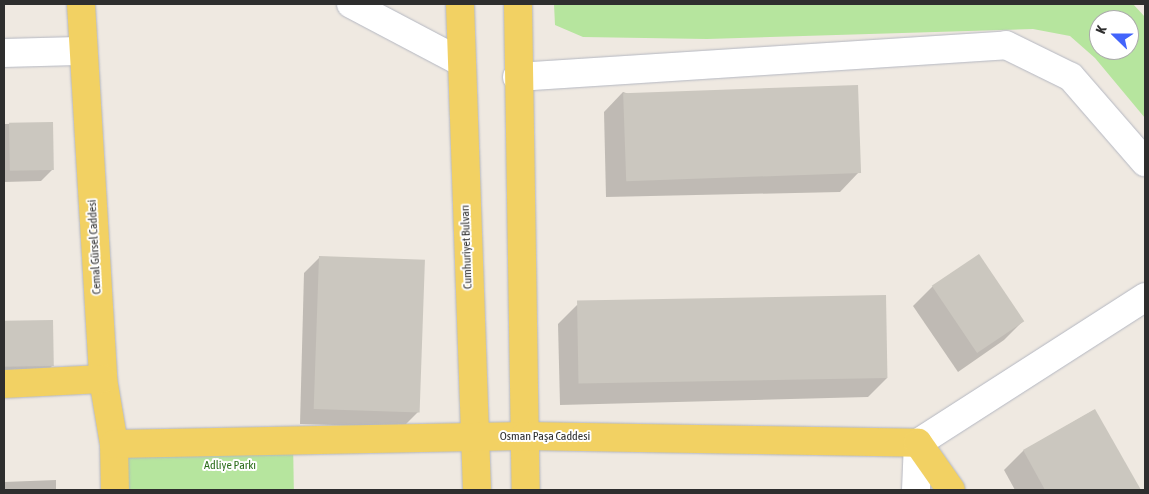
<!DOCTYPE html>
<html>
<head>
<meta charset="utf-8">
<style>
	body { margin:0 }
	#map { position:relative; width:1149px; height:494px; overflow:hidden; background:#efe9e1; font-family:"Asap Condensed",sans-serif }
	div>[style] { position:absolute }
	.green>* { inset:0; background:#b6e59e; transform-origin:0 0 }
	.shadow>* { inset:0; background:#0003 }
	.building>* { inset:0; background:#cbc7bf; transform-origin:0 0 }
	.roads { filter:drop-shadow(0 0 1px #b4b7c1) drop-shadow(0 0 1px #b4b7c1) }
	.minor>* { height:28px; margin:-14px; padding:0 14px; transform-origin:14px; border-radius:14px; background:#fff }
	.major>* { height:28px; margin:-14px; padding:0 14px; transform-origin:14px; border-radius:14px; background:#f2d163 }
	span { translate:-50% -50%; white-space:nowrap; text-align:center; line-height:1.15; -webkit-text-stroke:4px #fff; paint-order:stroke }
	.street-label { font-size:12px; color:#2e2e2e }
	.park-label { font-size:12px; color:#2c6e1b }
	.frame { position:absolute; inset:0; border:5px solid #2e2e2e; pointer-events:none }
	.north { position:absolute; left:1089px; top:10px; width:50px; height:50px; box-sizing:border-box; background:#fff; border:1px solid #ababab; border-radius:50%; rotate:292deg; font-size:14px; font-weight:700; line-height:20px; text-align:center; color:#2e2e2e }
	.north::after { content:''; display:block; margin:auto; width:18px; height:22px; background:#4264fb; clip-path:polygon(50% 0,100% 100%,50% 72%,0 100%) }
</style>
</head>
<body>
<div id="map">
	<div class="green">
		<i style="clip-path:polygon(evenodd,554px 4px,1133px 4px,1145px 17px,1145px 118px,1095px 58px,1070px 36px,1033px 29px,707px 39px,583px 37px,555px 25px,554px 4px,1099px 20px,1129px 20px,1129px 50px,1099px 50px,1099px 20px)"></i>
		<i style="left:293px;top:441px;width:49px;height:179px;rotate:89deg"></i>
	</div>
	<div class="shadow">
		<i style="clip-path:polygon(623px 92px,859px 172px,840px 192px,606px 197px,604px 112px)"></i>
		<i style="clip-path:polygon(52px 123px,53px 169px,41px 181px,4px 182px,4px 124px)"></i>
		<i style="clip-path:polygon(978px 256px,1023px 321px,1004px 340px,958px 372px,913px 306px,932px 287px)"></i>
		<i style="clip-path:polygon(319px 258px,419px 411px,403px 427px,300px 424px,304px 273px)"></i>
		<i style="clip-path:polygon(577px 305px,887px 378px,868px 397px,560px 405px,558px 324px)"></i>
		<i style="clip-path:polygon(52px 321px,53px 365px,41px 377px,4px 380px,4px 323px)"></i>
		<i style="clip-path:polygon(1094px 410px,1140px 490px,1015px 490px,1004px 470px,1023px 451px)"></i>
		<i style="clip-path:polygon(56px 480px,56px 490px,4px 490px,4px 482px)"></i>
	</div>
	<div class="building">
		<i style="left:858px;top:85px;width:88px;height:235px;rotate:88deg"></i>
		<i style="left:53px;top:122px;width:48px;height:44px;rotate:89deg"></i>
		<i style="left:979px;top:254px;width:81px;height:57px;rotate:56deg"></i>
		<i style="left:319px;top:256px;width:106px;height:153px;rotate:2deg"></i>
		<i style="left:886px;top:295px;width:83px;height:309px;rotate:89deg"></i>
		<i style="left:53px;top:320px;width:46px;height:49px;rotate:89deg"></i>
		<i style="clip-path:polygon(1095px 409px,1141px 490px,1045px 490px,1023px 450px)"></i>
	</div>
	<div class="roads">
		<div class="minor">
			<i style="left:351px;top:4px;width:124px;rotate:27.8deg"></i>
			<i style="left:4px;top:53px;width:79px;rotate:-1.5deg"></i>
			<i style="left:517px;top:77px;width:490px;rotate:-3.7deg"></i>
			<i style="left:1006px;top:45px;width:72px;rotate:26.2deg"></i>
			<i style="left:1071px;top:77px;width:113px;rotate:49deg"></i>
			<i style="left:916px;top:490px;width:47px;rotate:-87.6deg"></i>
			<i style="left:918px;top:443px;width:270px;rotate:-32.7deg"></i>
		</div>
		<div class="major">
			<i style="left:81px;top:4px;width:376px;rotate:86.6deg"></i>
			<i style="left:103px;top:379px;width:66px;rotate:80.4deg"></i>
			<i style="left:114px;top:444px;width:46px;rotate:88.8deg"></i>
			<i style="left:460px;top:4px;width:486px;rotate:88deg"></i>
			<i style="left:518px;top:4px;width:486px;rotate:89.1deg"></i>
			<i style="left:4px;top:384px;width:99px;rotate:-2.9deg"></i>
			<i style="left:114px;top:444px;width:411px;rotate:-1.1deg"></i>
			<i style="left:525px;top:436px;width:393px;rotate:1deg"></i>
			<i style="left:918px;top:443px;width:57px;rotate:54.9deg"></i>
		</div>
	</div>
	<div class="street-label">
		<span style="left:95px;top:247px;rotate:-93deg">Cemal Gürsel Caddesi</span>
		<span style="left:467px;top:247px;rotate:-92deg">Cumhuriyet Bulvarı</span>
		<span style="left:545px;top:437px">Osman Paşa Caddesi</span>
	</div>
	<div class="park-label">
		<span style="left:230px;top:466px">Adliye Parkı</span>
	</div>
	<div class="frame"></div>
	<div class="north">K</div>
</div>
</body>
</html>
